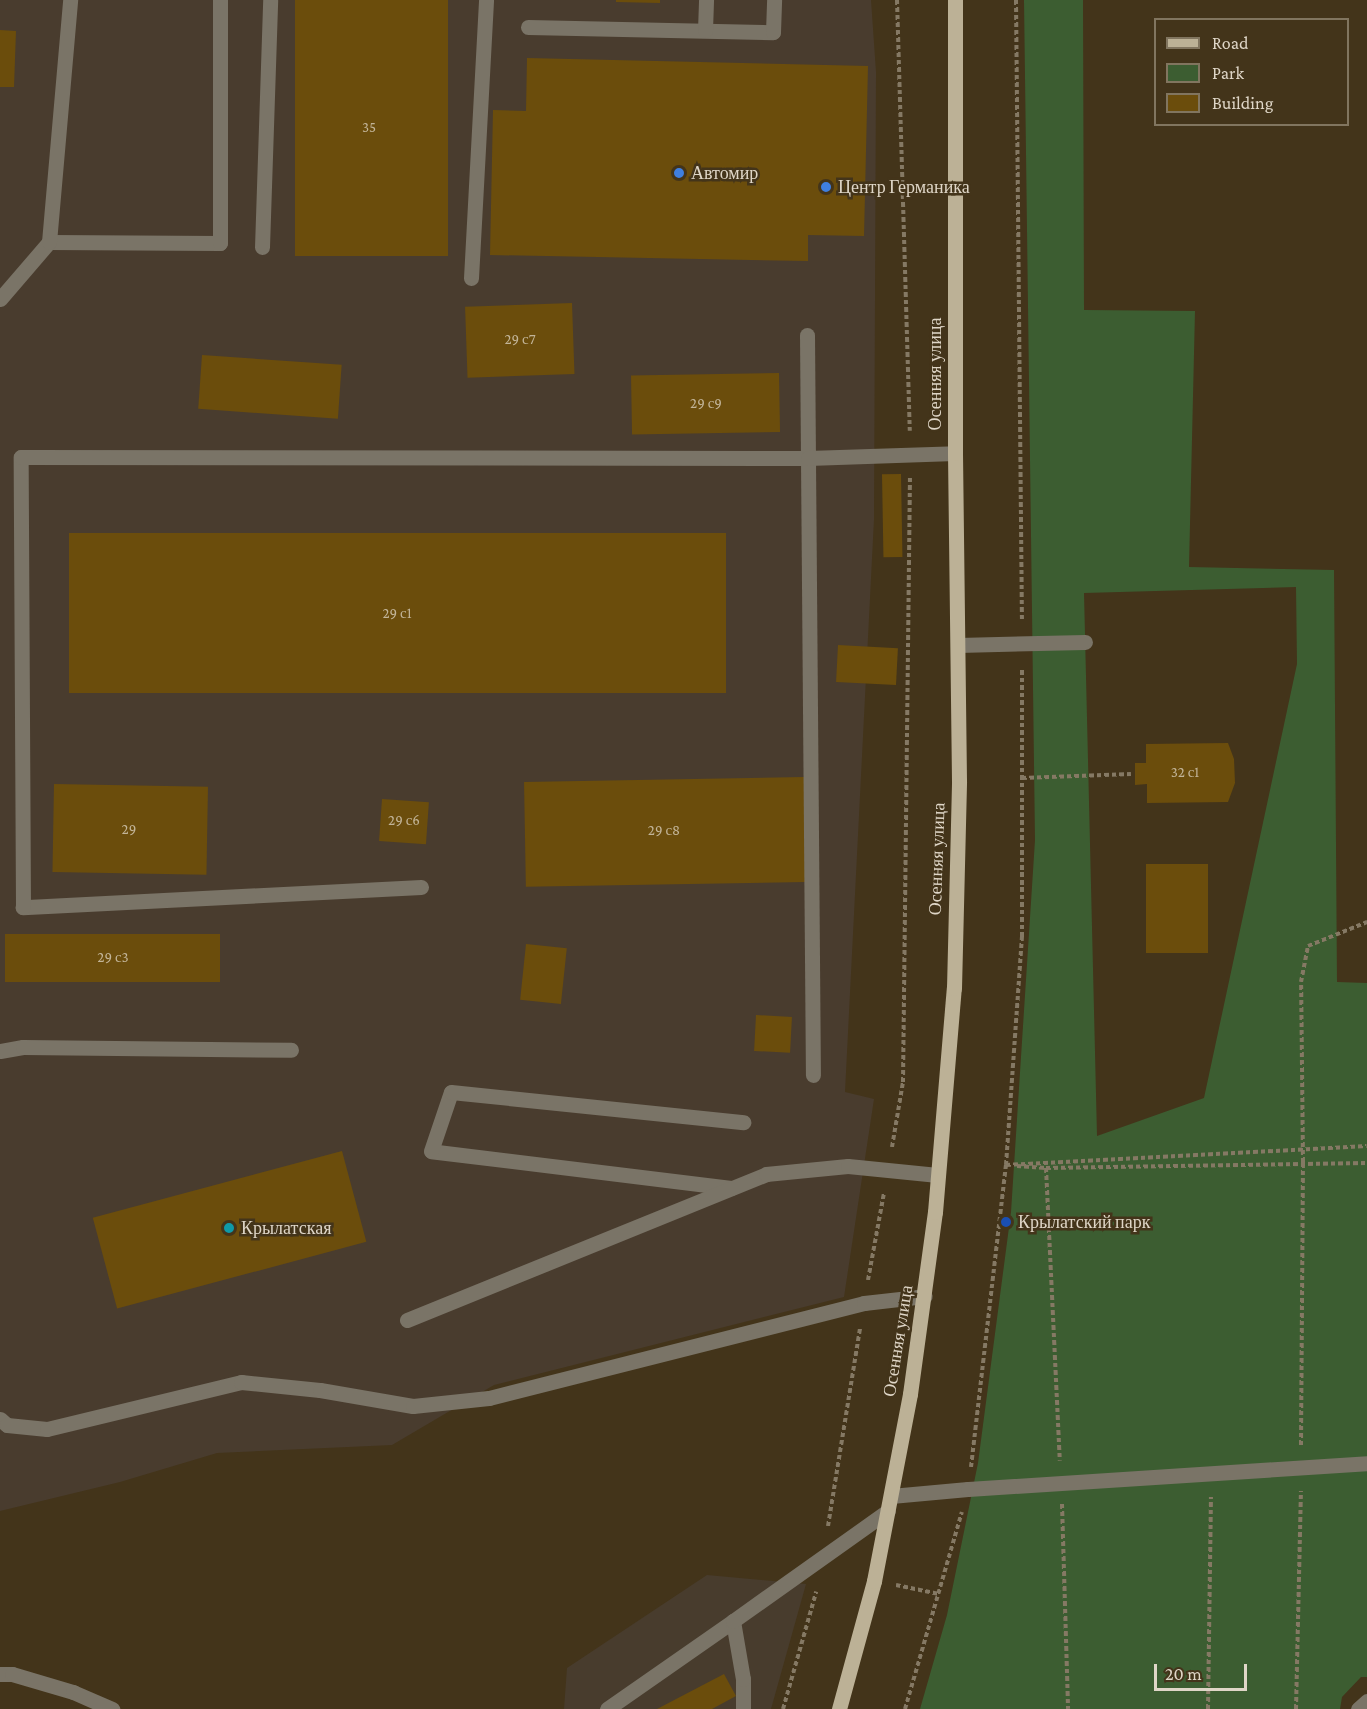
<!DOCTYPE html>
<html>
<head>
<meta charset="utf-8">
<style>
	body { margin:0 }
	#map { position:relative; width:1367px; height:1709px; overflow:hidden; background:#43341a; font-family:"Crimson Pro",serif }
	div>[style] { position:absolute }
	.commercial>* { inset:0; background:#483c2d }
	.industrial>* { inset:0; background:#493c2e }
	.green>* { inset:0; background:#3c5d31 }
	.building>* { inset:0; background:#6b4d0c; transform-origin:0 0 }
	.path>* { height:4px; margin-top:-2px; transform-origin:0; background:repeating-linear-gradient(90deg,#857964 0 4.5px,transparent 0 7.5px) }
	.minor>* { height:15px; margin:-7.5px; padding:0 7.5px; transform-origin:7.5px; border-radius:7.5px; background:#7a7467 }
	.major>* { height:15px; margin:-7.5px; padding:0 7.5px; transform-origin:7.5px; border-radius:7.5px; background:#bcb196 }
	.dots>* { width:16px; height:16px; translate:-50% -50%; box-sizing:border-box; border:3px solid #43341a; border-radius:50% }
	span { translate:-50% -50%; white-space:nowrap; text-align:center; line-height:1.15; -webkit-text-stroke:5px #43341a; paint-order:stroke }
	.number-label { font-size:15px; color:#c2b498 }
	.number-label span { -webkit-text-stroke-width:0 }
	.poi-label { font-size:18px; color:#dfd6c7 }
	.left { translate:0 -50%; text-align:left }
	.street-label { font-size:18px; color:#dfd6c7 }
	.legend { position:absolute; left:1154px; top:18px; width:195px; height:108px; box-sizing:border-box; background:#43341a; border:2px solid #81755f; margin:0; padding:8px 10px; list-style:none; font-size:18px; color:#dfd6c7 }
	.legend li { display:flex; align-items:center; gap:12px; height:30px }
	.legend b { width:30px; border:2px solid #81755f }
	.scale { position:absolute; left:1154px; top:1664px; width:93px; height:27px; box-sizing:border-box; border:3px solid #dfd6c7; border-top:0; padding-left:8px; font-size:18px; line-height:21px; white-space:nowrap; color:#dfd6c7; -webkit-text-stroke:4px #43341a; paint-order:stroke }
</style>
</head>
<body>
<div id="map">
	<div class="commercial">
		<i style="clip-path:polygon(707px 1575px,806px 1584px,771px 1709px,564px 1709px,567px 1668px)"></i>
	</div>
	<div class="industrial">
		<i style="clip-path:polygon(0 0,871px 0,876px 72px,874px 519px,845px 1092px,874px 1099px,844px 1297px,494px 1385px,392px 1445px,217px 1453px,120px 1482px,0 1511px)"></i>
	</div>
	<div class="green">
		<i style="clip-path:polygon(evenodd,1024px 0,1083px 0,1084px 310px,1195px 311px,1189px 567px,1334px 570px,1337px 982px,1367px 983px,1367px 1677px,1361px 1677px,1342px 1697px,1340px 1709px,920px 1709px,947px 1615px,978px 1463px,1011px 1212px,1035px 840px,1024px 0,1296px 587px,1297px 664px,1204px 1098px,1097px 1136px,1084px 593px,1296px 587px)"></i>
	</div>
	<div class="building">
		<i style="left:295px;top:0;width:153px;height:256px"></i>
		<i style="clip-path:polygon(616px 0,660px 0,660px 3px,616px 2px)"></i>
		<i style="clip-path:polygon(0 30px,16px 31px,14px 87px,0 87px)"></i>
		<i style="clip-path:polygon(527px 58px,868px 66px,864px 236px,808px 235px,808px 261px,490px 255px,493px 110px,526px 111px)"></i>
		<i style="left:572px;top:303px;width:71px;height:107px;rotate:88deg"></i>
		<i style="left:202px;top:355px;width:140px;height:54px;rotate:4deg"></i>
		<i style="left:779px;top:373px;width:59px;height:148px;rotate:89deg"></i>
		<i style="left:901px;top:474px;width:83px;height:19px;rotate:89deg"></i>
		<i style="left:69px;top:533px;width:657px;height:160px"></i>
		<i style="left:838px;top:645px;width:60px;height:37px;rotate:3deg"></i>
		<i style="clip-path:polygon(1228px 743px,1234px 759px,1235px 783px,1228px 802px,1147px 803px,1147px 784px,1135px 785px,1135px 763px,1146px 763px,1146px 744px)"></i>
		<i style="left:804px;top:777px;width:105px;height:280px;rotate:89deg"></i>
		<i style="left:54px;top:784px;width:154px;height:88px;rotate:1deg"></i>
		<i style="left:382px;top:799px;width:47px;height:42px;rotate:4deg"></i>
		<i style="left:1146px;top:864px;width:62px;height:89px"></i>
		<i style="left:5px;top:934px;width:215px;height:48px"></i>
		<i style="left:526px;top:944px;width:41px;height:56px;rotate:6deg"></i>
		<i style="left:756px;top:1015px;width:36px;height:36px;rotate:3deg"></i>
		<i style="left:342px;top:1151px;width:94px;height:258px;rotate:75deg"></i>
		<i style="clip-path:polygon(724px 1674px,736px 1696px,712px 1709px,657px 1709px)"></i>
	</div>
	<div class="path">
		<i style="left:897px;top:0;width:431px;rotate:88.3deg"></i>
		<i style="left:1016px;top:0;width:620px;rotate:89.45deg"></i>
		<i style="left:1022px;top:778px;width:109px;rotate:-2.1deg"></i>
		<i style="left:892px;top:1147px;width:66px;rotate:-80.4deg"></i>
		<i style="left:903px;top:1082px;width:604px;rotate:-89.34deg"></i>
		<i style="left:1006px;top:1165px;width:361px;rotate:-3deg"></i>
		<i style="left:1017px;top:1166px;width:29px;rotate:4deg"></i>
		<i style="left:1046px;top:1168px;width:321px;rotate:-0.9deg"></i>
		<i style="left:1046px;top:1168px;width:293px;rotate:87.3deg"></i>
		<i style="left:868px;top:1280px;width:88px;rotate:-79.6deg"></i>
		<i style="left:1301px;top:1445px;width:283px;rotate:-89.6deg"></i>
		<i style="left:1303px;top:1162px;width:180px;rotate:-90.6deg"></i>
		<i style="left:1301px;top:982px;width:37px;rotate:-79deg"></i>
		<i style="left:1308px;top:946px;width:64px;rotate:-22.1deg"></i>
		<i style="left:971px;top:1467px;width:304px;rotate:-83.4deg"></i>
		<i style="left:1006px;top:1165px;width:229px;rotate:-86deg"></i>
		<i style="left:1022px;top:937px;width:270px;rotate:-90deg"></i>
		<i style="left:1062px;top:1504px;width:205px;rotate:88.3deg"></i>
		<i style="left:828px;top:1526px;width:200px;rotate:-80.8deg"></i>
		<i style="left:896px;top:1585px;width:44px;rotate:11.8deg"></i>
		<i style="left:783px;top:1709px;width:122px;rotate:-74.2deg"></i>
		<i style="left:905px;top:1709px;width:205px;rotate:-73.9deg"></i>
		<i style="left:1208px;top:1709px;width:212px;rotate:-89.2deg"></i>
		<i style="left:1296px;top:1709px;width:218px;rotate:-88.7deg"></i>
	</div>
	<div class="minor">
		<i style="left:528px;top:27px;width:245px;rotate:1.2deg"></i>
		<i style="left:773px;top:32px;width:32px;rotate:-88deg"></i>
		<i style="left:705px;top:30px;width:30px;rotate:-88deg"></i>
		<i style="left:49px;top:242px;width:171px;rotate:0.3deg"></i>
		<i style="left:220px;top:243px;width:243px;rotate:-90deg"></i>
		<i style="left:262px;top:247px;width:247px;rotate:-88.1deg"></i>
		<i style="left:471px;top:278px;width:278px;rotate:-86.9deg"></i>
		<i style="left:0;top:299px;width:75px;rotate:-49.3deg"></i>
		<i style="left:49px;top:242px;width:243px;rotate:-85deg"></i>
		<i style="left:807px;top:335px;width:740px;rotate:89.54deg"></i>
		<i style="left:958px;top:645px;width:127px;rotate:-1.4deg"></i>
		<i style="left:421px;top:887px;width:399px;rotate:177.1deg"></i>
		<i style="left:23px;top:907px;width:450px;rotate:-90.3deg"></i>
		<i style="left:21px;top:457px;width:787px;rotate:0.07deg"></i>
		<i style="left:808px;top:458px;width:147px;rotate:-1.9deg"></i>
		<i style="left:0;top:1051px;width:23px;rotate:-10deg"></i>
		<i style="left:23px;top:1047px;width:268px;rotate:0.6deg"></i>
		<i style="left:731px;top:1188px;width:302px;rotate:-173deg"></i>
		<i style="left:431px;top:1151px;width:62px;rotate:-71.3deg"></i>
		<i style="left:451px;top:1092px;width:294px;rotate:5.9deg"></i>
		<i style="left:407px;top:1320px;width:388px;rotate:-22.1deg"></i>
		<i style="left:766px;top:1174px;width:82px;rotate:-5.6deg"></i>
		<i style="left:848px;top:1166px;width:90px;rotate:5.7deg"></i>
		<i style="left:0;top:1419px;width:9px;rotate:41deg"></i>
		<i style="left:7px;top:1425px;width:40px;rotate:5.7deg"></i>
		<i style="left:47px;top:1429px;width:200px;rotate:-13.6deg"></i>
		<i style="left:241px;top:1382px;width:79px;rotate:5.8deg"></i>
		<i style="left:320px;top:1390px;width:94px;rotate:9.8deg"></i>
		<i style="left:413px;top:1406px;width:76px;rotate:-6deg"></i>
		<i style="left:489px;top:1398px;width:387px;rotate:-14.2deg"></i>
		<i style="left:864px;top:1303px;width:61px;rotate:-6.5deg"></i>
		<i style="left:891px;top:1496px;width:77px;rotate:-5.2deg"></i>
		<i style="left:968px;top:1489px;width:400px;rotate:-3.7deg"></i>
		<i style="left:0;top:1674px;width:12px"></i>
		<i style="left:12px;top:1674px;width:64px;rotate:16.4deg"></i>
		<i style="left:73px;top:1692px;width:43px;rotate:23.6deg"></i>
		<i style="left:607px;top:1709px;width:154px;rotate:-34.9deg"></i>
		<i style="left:743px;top:1709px;width:30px;rotate:-90deg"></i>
		<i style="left:743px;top:1679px;width:59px;rotate:-99.8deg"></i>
		<i style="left:733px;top:1621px;width:190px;rotate:-35.4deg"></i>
		<i style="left:1358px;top:1709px;width:12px;rotate:-42deg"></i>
	</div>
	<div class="major">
		<i style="left:839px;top:1709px;width:133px;rotate:-74.7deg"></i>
		<i style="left:874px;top:1581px;width:190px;rotate:-79.1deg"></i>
		<i style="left:910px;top:1394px;width:184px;rotate:-82.2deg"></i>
		<i style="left:935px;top:1212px;width:225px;rotate:-85.2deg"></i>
		<i style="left:954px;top:988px;width:207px;rotate:-88.6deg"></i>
		<i style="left:959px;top:781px;width:328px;rotate:-90.7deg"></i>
		<i style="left:955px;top:453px;width:453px;rotate:-90deg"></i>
	</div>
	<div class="dots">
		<i style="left:679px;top:173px;background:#3f7fe0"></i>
		<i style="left:826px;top:187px;background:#3f7fe0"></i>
		<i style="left:1006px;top:1222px;background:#1a4fb4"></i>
		<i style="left:229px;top:1228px;background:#0f9aa8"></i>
	</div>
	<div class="number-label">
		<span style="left:369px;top:128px">35</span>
		<span style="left:520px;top:340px">29 с7</span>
		<span style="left:706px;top:404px">29 с9</span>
		<span style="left:397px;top:614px">29 с1</span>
		<span style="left:1185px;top:773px">32 с1</span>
		<span style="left:404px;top:821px">29 с6</span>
		<span style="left:129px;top:830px">29</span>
		<span style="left:664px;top:831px">29 с8</span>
		<span style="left:113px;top:958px">29 с3</span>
	</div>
	<div class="poi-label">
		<span class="left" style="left:691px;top:173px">Автомир</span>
		<span class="left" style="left:838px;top:187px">Центр Германика</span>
		<span class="left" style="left:1018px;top:1222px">Крылатский парк</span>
		<span class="left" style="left:241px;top:1228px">Крылатская</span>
	</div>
	<div class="street-label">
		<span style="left:935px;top:374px;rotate:-90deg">Осенняя улица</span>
		<span style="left:937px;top:859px;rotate:-88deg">Осенняя улица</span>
		<span style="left:898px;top:1341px;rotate:-81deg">Осенняя улица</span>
	</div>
	<ul class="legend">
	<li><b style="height:8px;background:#bcb196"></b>Road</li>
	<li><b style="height:16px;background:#3c5d31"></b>Park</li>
	<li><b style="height:16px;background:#6b4d0c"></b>Building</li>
	</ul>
	<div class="scale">20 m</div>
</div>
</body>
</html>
